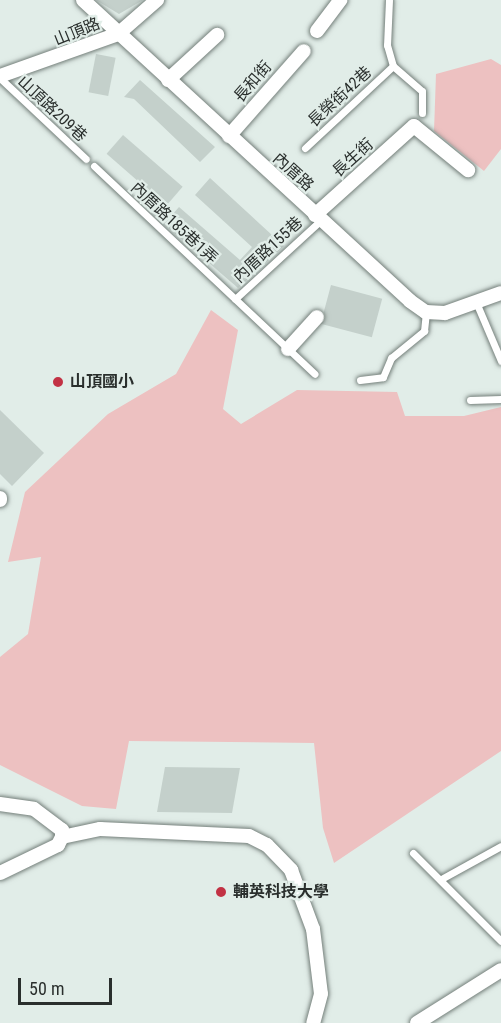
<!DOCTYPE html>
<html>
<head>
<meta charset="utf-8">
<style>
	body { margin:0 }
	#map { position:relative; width:501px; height:1023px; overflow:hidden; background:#e1ede8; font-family:"Roboto Condensed","Noto Sans TC",sans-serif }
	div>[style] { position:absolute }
	.green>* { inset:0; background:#edc1c1 }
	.building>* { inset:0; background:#c4d0cb; transform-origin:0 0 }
	.roads { filter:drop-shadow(0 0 2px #747f7a) drop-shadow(0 0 2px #747f7a) }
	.lane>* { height:7px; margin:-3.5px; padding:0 3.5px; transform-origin:3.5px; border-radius:3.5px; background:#fff }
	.street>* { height:14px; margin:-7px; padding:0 7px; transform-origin:7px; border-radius:7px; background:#fff }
	.dots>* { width:16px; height:16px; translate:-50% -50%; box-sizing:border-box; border:3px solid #e1ede8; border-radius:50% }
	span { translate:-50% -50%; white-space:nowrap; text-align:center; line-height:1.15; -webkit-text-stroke:4.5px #e1ede8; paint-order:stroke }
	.street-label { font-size:16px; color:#2a2f2d }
	.poi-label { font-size:16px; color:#2a2f2d; font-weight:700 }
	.left { translate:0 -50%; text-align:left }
	.scale { position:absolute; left:18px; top:978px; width:94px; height:27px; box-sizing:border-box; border:3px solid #2a2f2d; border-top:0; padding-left:8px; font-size:18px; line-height:21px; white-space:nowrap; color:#2a2f2d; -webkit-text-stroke:4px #e1ede8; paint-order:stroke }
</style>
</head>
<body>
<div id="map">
	<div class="green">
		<i style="clip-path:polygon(491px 59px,501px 65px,501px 149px,484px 171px,434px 131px,436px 74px)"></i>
		<i style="clip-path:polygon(211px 310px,238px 330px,223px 409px,241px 424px,297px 390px,397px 392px,405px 416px,464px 416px,501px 407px,501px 751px,334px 863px,323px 828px,314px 743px,129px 741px,116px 809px,82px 806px,0 765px,0 657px,28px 634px,41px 557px,8px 562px,25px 492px,108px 414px,176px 374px)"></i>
	</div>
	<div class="building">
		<i style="clip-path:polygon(96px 0,143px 0,119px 14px)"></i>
		<i style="left:96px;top:54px;width:20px;height:39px;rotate:11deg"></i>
		<i style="clip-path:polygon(140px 80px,215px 147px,200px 162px,134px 99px,124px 97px)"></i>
		<i style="left:123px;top:135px;width:79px;height:25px;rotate:41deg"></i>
		<i style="clip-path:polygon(210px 178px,284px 246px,238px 288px,164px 224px,179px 207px,240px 260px,252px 247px,195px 195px)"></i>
		<i style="left:331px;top:285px;width:53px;height:40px;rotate:15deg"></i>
		<i style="clip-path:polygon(0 410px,44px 453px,12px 486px,0 474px)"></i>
		<i style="clip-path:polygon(165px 767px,240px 768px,232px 813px,157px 812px)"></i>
	</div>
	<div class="roads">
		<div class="lane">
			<i style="left:389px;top:0;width:45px;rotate:92.5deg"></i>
			<i style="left:387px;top:45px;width:22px;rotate:74deg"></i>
			<i style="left:393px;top:66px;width:38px;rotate:41deg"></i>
			<i style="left:422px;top:91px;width:22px;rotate:90deg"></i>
			<i style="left:0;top:78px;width:118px;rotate:43.3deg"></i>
			<i style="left:305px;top:148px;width:120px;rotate:-43deg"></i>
			<i style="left:94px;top:166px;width:303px;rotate:43.3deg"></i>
			<i style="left:235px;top:299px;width:117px;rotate:-42.6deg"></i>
			<i style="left:476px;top:302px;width:64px;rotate:67deg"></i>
			<i style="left:360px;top:380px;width:23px;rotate:-7deg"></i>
			<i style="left:383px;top:377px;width:21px;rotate:-67deg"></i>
			<i style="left:391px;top:358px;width:43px;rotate:-39.3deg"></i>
			<i style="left:424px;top:331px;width:19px;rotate:-84deg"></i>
			<i style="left:470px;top:400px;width:31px;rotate:-2deg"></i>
			<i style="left:413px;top:853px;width:124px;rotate:45deg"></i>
			<i style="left:443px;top:878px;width:66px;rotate:-28.9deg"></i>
		</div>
		<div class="street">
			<i style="left:83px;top:0;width:444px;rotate:42.6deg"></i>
			<i style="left:410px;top:301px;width:19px;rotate:35deg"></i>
			<i style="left:426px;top:312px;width:19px;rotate:3deg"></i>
			<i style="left:445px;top:313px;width:59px;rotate:-19.7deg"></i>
			<i style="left:317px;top:31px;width:39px;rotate:-53deg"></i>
			<i style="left:0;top:76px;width:125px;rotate:-19.6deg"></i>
			<i style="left:118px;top:34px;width:52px;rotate:-41.1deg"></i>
			<i style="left:168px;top:80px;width:67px;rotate:-42.6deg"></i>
			<i style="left:229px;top:136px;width:113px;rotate:-48.6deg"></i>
			<i style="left:315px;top:215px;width:133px;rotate:-42deg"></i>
			<i style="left:414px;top:126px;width:70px;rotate:39.2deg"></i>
			<i style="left:288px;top:349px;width:43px;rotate:-47.8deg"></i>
			<i style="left:0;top:498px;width:2px;rotate:90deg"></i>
			<i style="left:0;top:804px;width:34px;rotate:8deg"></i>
			<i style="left:34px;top:809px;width:35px;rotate:37deg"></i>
			<i style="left:62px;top:830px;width:7px;rotate:90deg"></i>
			<i style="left:62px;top:837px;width:9px;rotate:117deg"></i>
			<i style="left:58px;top:845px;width:64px;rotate:154.2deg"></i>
			<i style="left:62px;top:837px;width:39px;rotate:-12deg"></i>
			<i style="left:100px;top:829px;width:149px;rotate:2.7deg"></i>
			<i style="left:249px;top:836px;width:20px;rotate:27deg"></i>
			<i style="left:267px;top:845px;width:35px;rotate:46deg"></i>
			<i style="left:291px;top:870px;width:63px;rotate:69.6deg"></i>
			<i style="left:313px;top:929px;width:65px;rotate:83deg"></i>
			<i style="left:321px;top:994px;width:30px;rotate:105deg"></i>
			<i style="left:417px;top:1023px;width:99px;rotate:-32.2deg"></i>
		</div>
	</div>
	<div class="dots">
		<i style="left:58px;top:382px;background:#c23244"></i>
		<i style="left:221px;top:892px;background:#c23244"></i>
	</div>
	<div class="street-label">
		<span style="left:77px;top:32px;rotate:-22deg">山頂路</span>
		<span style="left:253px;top:82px;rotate:-49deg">長和街</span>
		<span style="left:340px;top:97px;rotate:-43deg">長榮街42巷</span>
		<span style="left:52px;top:109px;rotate:43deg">山頂路209巷</span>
		<span style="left:353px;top:158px;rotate:-42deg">長生街</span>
		<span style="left:293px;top:172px;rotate:42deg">內厝路</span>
		<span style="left:174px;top:223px;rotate:43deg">內厝路185巷1弄</span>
		<span style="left:268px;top:250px;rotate:-43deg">內厝路155巷</span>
	</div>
	<div class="poi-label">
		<span class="left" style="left:70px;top:382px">山頂國小</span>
		<span class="left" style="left:233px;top:892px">輔英科技大學</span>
	</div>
	<div class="scale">50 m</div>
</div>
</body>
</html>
